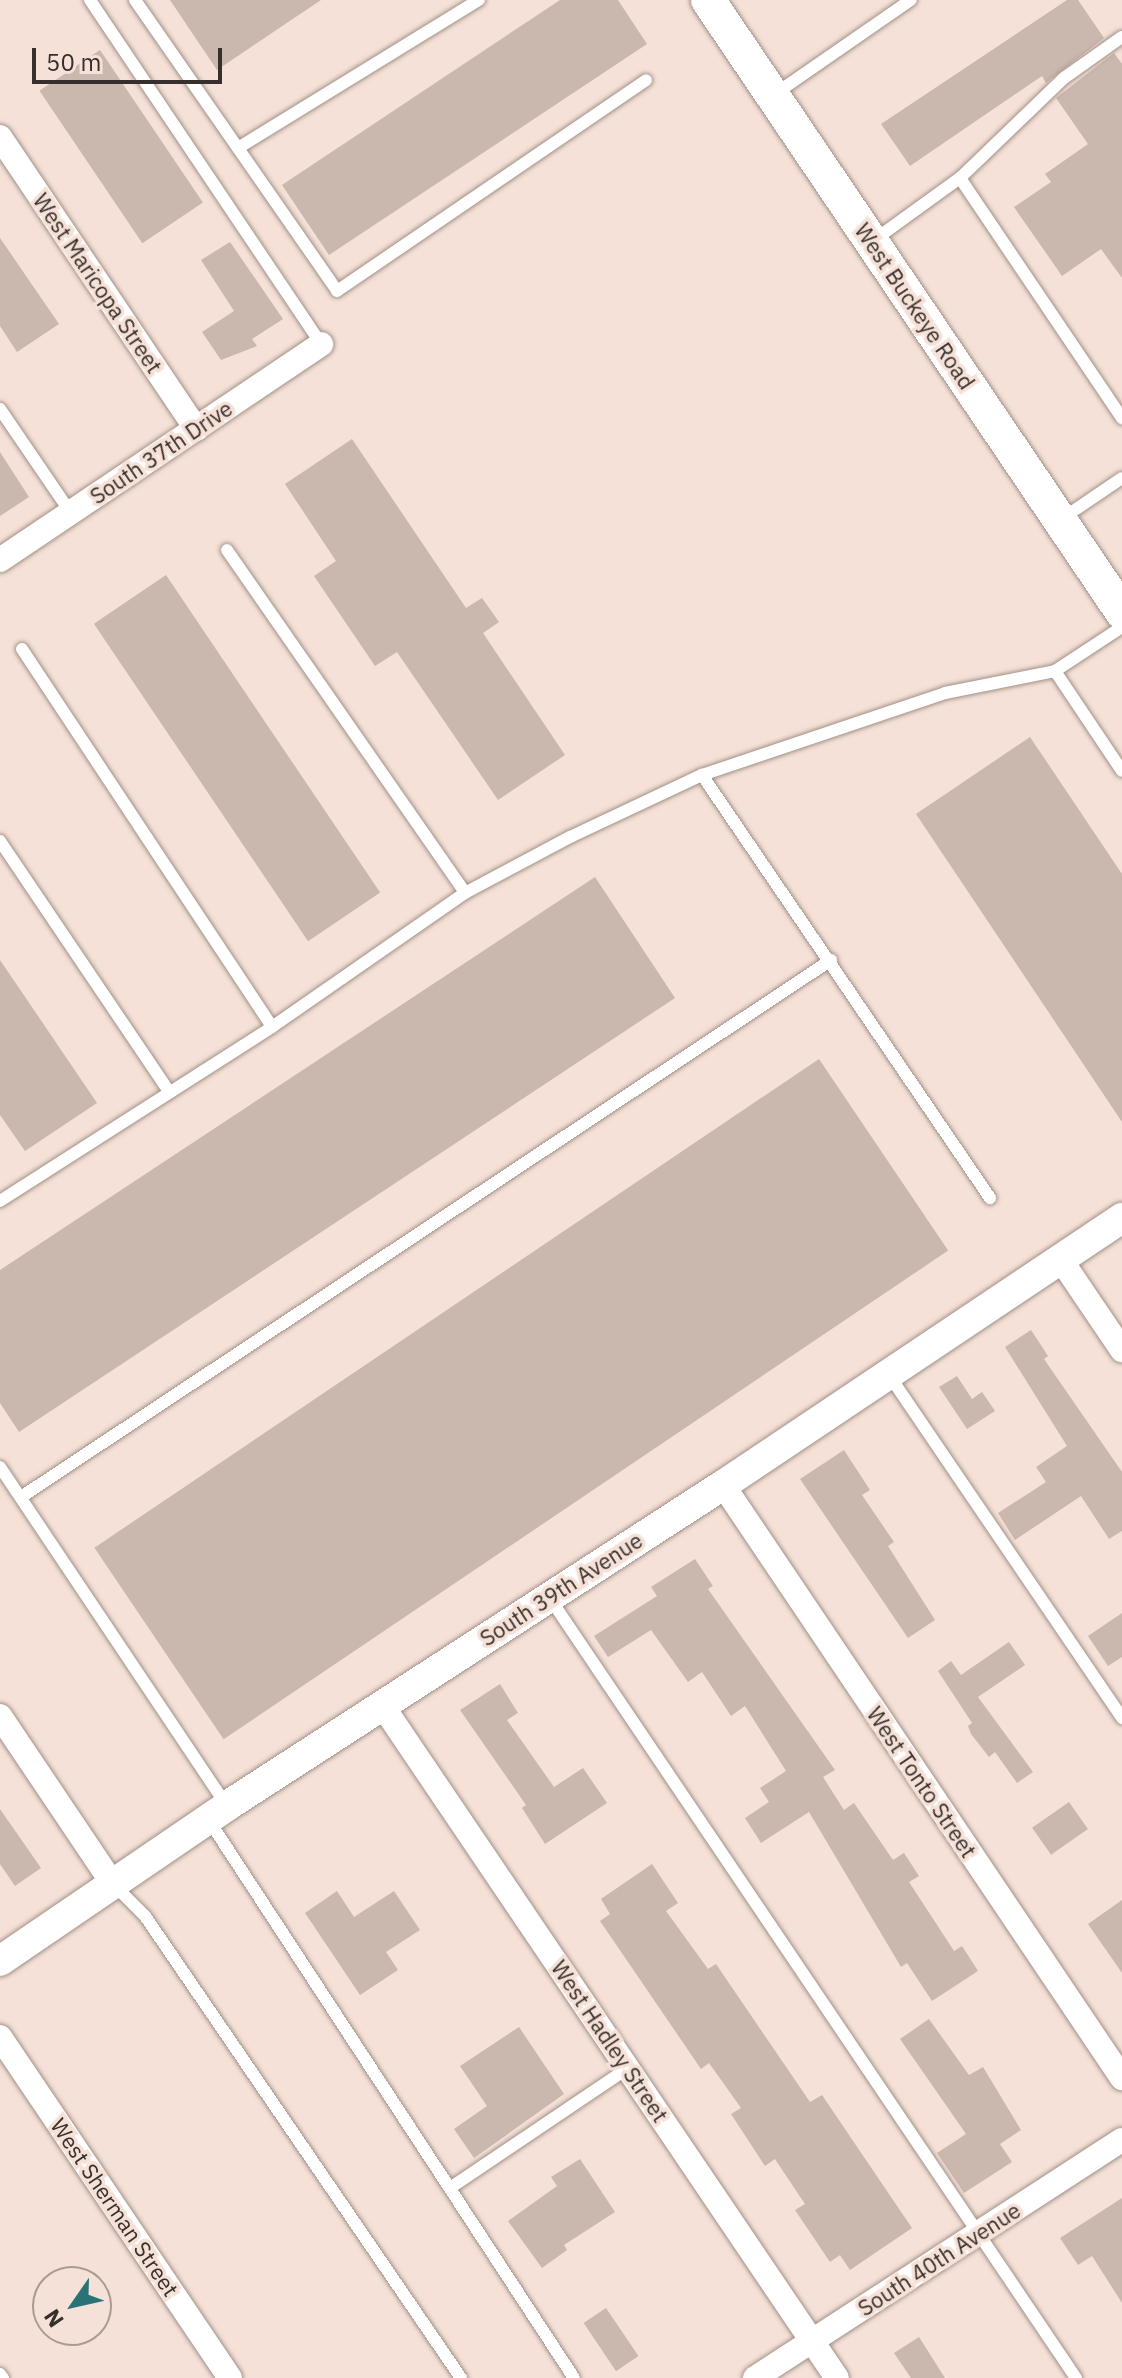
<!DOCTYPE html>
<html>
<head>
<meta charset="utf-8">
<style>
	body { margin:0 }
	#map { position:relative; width:1122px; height:2378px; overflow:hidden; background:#f5e1d7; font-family:"IBM Plex Sans",sans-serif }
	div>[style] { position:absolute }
	.building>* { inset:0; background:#cab7ad; transform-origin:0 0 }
	.roads { filter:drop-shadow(0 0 2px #a29087) drop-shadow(0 0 2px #a29087) }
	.service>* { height:12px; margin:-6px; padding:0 6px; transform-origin:6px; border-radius:6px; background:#fff }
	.minor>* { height:24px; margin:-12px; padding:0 12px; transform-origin:12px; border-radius:12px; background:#fff }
	.tertiary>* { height:30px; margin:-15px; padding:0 15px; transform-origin:15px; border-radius:15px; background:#fff }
	.secondary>* { height:34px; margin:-17px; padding:0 17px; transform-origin:17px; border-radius:17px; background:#fff }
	span { translate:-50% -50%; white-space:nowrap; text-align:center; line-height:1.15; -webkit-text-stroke:7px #f5e1d7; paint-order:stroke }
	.street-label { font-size:22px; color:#362f2b }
	.north { position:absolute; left:32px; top:2266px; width:80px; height:80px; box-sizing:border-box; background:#f5e1d7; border:2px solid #a99a92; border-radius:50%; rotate:236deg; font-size:22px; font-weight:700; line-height:32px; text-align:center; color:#362f2b }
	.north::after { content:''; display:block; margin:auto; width:28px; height:36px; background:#297376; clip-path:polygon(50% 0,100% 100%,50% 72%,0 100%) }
	.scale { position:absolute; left:32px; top:48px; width:190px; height:36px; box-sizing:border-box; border:4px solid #362f2b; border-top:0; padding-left:10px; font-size:24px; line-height:28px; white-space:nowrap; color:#362f2b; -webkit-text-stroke:6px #f5e1d7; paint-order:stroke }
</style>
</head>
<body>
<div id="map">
	<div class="building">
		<i style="clip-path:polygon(170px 0,321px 0,217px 70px)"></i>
		<i style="clip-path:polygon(560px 0,618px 0,647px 44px,329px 255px,282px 185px)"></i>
		<i style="clip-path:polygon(1067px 0,1078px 0,1104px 38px,1046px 83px,1042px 76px,910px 166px,881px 124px)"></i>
		<i style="left:100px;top:50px;width:184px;height:73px;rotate:56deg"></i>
		<i style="clip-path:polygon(1114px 53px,1122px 64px,1122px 278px,1101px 249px,1062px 276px,1014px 207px,1051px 182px,1045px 174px,1088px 144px,1056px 98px)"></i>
		<i style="clip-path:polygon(0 238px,59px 324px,17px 352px,0 326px)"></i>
		<i style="clip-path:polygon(230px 242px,283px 319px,252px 339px,257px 346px,221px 360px,202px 332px,234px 311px,201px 260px)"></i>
		<i style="clip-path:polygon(352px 439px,466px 608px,482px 598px,499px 622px,483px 633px,565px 755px,498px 800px,397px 652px,375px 666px,314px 576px,336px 561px,285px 484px)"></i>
		<i style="clip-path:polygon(0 452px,29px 497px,0 516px)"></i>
		<i style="left:166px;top:575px;width:383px;height:87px;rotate:56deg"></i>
		<i style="clip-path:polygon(1030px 737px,1122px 874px,1122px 1122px,916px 814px)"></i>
		<i style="clip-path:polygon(595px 877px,675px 998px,19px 1432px,0 1403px,0 1270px)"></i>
		<i style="clip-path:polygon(0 960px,97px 1103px,25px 1151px,0 1115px)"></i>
		<i style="left:819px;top:1059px;width:231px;height:874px;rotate:56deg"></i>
		<i style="clip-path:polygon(1031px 1330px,1048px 1356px,1044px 1359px,1122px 1472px,1122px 1531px,1109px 1539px,1081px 1496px,1015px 1540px,998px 1513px,1046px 1482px,1036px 1467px,1067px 1446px,1005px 1347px)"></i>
		<i style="clip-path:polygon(957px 1376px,972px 1399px,982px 1392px,995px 1411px,967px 1429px,939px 1387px)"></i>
		<i style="clip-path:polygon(844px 1450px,870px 1490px,862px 1495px,894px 1542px,888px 1546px,935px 1620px,908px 1638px,800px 1479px)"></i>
		<i style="clip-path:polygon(695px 1559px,713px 1586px,708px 1589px,835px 1770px,823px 1777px,844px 1810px,854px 1803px,893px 1860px,904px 1853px,919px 1876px,909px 1882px,954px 1951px,962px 1946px,978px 1971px,932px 2001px,907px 1963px,901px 1967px,809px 1812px,761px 1843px,745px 1818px,769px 1802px,760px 1788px,786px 1771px,745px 1706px,731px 1716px,702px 1672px,688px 1682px,651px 1630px,608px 1657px,594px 1636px,657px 1596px,651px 1587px)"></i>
		<i style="clip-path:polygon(1122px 1613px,1122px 1657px,1108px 1666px,1088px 1636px)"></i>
		<i style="clip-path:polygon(1009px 1642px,1025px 1665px,978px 1697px,1033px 1772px,1017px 1783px,995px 1752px,989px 1757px,971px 1734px,968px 1726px,972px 1723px,938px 1671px,951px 1661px,961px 1675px)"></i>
		<i style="clip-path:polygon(500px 1684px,518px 1713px,507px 1720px,554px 1787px,583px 1768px,607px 1803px,545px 1844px,522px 1808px,526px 1805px,460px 1710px)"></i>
		<i style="left:1069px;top:1802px;width:33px;height:45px;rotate:55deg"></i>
		<i style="clip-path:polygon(0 1809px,41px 1868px,15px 1886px,0 1864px)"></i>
		<i style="clip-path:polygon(652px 1864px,678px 1903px,666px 1911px,708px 1969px,716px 1964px,810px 2102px,822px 2095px,912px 2228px,850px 2270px,840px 2255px,830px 2262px,795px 2210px,805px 2204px,775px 2159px,765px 2166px,731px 2114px,741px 2108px,709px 2063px,701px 2069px,600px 1921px,610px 1914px,601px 1899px)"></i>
		<i style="clip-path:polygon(337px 1891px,354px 1917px,394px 1891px,420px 1930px,386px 1952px,398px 1970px,360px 1995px,305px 1913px)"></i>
		<i style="clip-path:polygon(1122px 1900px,1122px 1973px,1088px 1924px)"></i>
		<i style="clip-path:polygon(929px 2019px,969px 2075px,983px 2067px,1021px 2130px,1000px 2144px,1012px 2162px,964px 2193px,937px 2153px,966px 2134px,900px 2039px)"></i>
		<i style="clip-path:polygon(519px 2027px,564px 2094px,474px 2158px,454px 2129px,487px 2106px,460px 2066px)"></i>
		<i style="clip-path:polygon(580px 2159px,615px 2212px,564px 2245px,567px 2250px,542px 2268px,508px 2221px,557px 2186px,551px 2177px)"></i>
		<i style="clip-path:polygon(1122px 2198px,1122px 2303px,1092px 2256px,1078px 2265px,1060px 2238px)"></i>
		<i style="left:606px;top:2308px;width:58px;height:27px;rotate:56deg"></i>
		<i style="clip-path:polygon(919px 2337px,945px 2378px,911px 2378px,894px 2353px)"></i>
	</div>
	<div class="roads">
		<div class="service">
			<i style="left:90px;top:0;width:414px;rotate:56.1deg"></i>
			<i style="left:135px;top:0;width:354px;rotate:55.2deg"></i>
			<i style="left:337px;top:291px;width:374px;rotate:-34.3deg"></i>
			<i style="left:775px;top:94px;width:165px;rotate:-34.7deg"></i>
			<i style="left:238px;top:148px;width:283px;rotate:-31.6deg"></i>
			<i style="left:960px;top:178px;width:290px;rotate:56deg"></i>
			<i style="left:874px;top:240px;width:106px;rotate:-35.8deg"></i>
			<i style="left:960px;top:178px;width:144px;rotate:-43.9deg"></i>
			<i style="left:1064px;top:78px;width:71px;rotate:-35.3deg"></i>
			<i style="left:0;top:409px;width:126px;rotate:55.7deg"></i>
			<i style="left:1063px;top:518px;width:71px;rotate:-34.1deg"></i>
			<i style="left:227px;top:550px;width:417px;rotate:55.2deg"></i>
			<i style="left:22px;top:649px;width:453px;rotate:56.5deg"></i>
			<i style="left:1055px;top:671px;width:120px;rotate:56.2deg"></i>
			<i style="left:702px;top:775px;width:512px;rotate:55.75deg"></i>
			<i style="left:0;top:841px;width:303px;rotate:56deg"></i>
			<i style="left:0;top:1201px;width:323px;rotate:-32.6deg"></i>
			<i style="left:272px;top:1027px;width:235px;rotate:-34.8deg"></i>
			<i style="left:465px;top:893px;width:119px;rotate:-28.1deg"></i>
			<i style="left:570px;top:837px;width:146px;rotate:-25.2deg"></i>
			<i style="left:702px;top:775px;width:256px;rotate:-18.6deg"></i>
			<i style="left:945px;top:693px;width:112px;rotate:-11.3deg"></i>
			<i style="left:1055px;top:671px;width:80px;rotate:-33.3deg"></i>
			<i style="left:889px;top:1375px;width:415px;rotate:55.8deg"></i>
			<i style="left:0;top:1467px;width:408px;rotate:56.2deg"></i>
			<i style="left:21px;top:1497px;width:972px;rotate:-33.54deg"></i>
			<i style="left:549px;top:1597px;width:942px;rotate:55.99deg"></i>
			<i style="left:208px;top:1819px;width:668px;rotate:56.79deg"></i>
			<i style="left:113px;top:1884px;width:45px;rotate:45deg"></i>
			<i style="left:145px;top:1916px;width:560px;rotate:55.63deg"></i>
			<i style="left:450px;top:2188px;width:215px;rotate:-34deg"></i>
			<i style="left:0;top:2374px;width:5px;rotate:53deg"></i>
		</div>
		<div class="minor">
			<i style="left:0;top:137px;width:352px;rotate:56.1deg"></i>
			<i style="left:0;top:560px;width:387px;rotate:-33.9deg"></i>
			<i style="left:1061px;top:1260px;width:109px;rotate:55.9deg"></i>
			<i style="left:723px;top:1485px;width:715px;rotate:56.07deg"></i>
			<i style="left:382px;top:1705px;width:812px;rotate:55.94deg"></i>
			<i style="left:0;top:1716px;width:202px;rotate:56.1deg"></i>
			<i style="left:0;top:2037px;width:411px;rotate:56deg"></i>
			<i style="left:755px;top:2378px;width:437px;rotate:-33deg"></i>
		</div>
		<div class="tertiary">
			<i style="left:0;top:1961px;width:275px;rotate:-34.3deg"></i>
			<i style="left:227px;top:1806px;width:591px;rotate:-32.91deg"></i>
			<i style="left:723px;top:1485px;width:480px;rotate:-33.8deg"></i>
		</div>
		<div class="secondary">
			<i style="left:708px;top:0;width:739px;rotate:55.92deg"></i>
		</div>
	</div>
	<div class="street-label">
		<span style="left:98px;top:283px;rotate:56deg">West Maricopa Street</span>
		<span style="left:915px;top:306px;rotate:56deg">West Buckeye Road</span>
		<span style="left:161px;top:452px;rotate:-34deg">South 37th Drive</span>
		<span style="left:561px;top:1589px;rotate:-33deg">South 39th Avenue</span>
		<span style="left:922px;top:1782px;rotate:56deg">West Tonto Street</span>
		<span style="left:610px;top:2041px;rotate:56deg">West Hadley Street</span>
		<span style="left:115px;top:2207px;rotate:56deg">West Sherman Street</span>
		<span style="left:939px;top:2259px;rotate:-33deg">South 40th Avenue</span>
	</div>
	<div class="north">N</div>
	<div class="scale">50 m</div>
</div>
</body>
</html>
